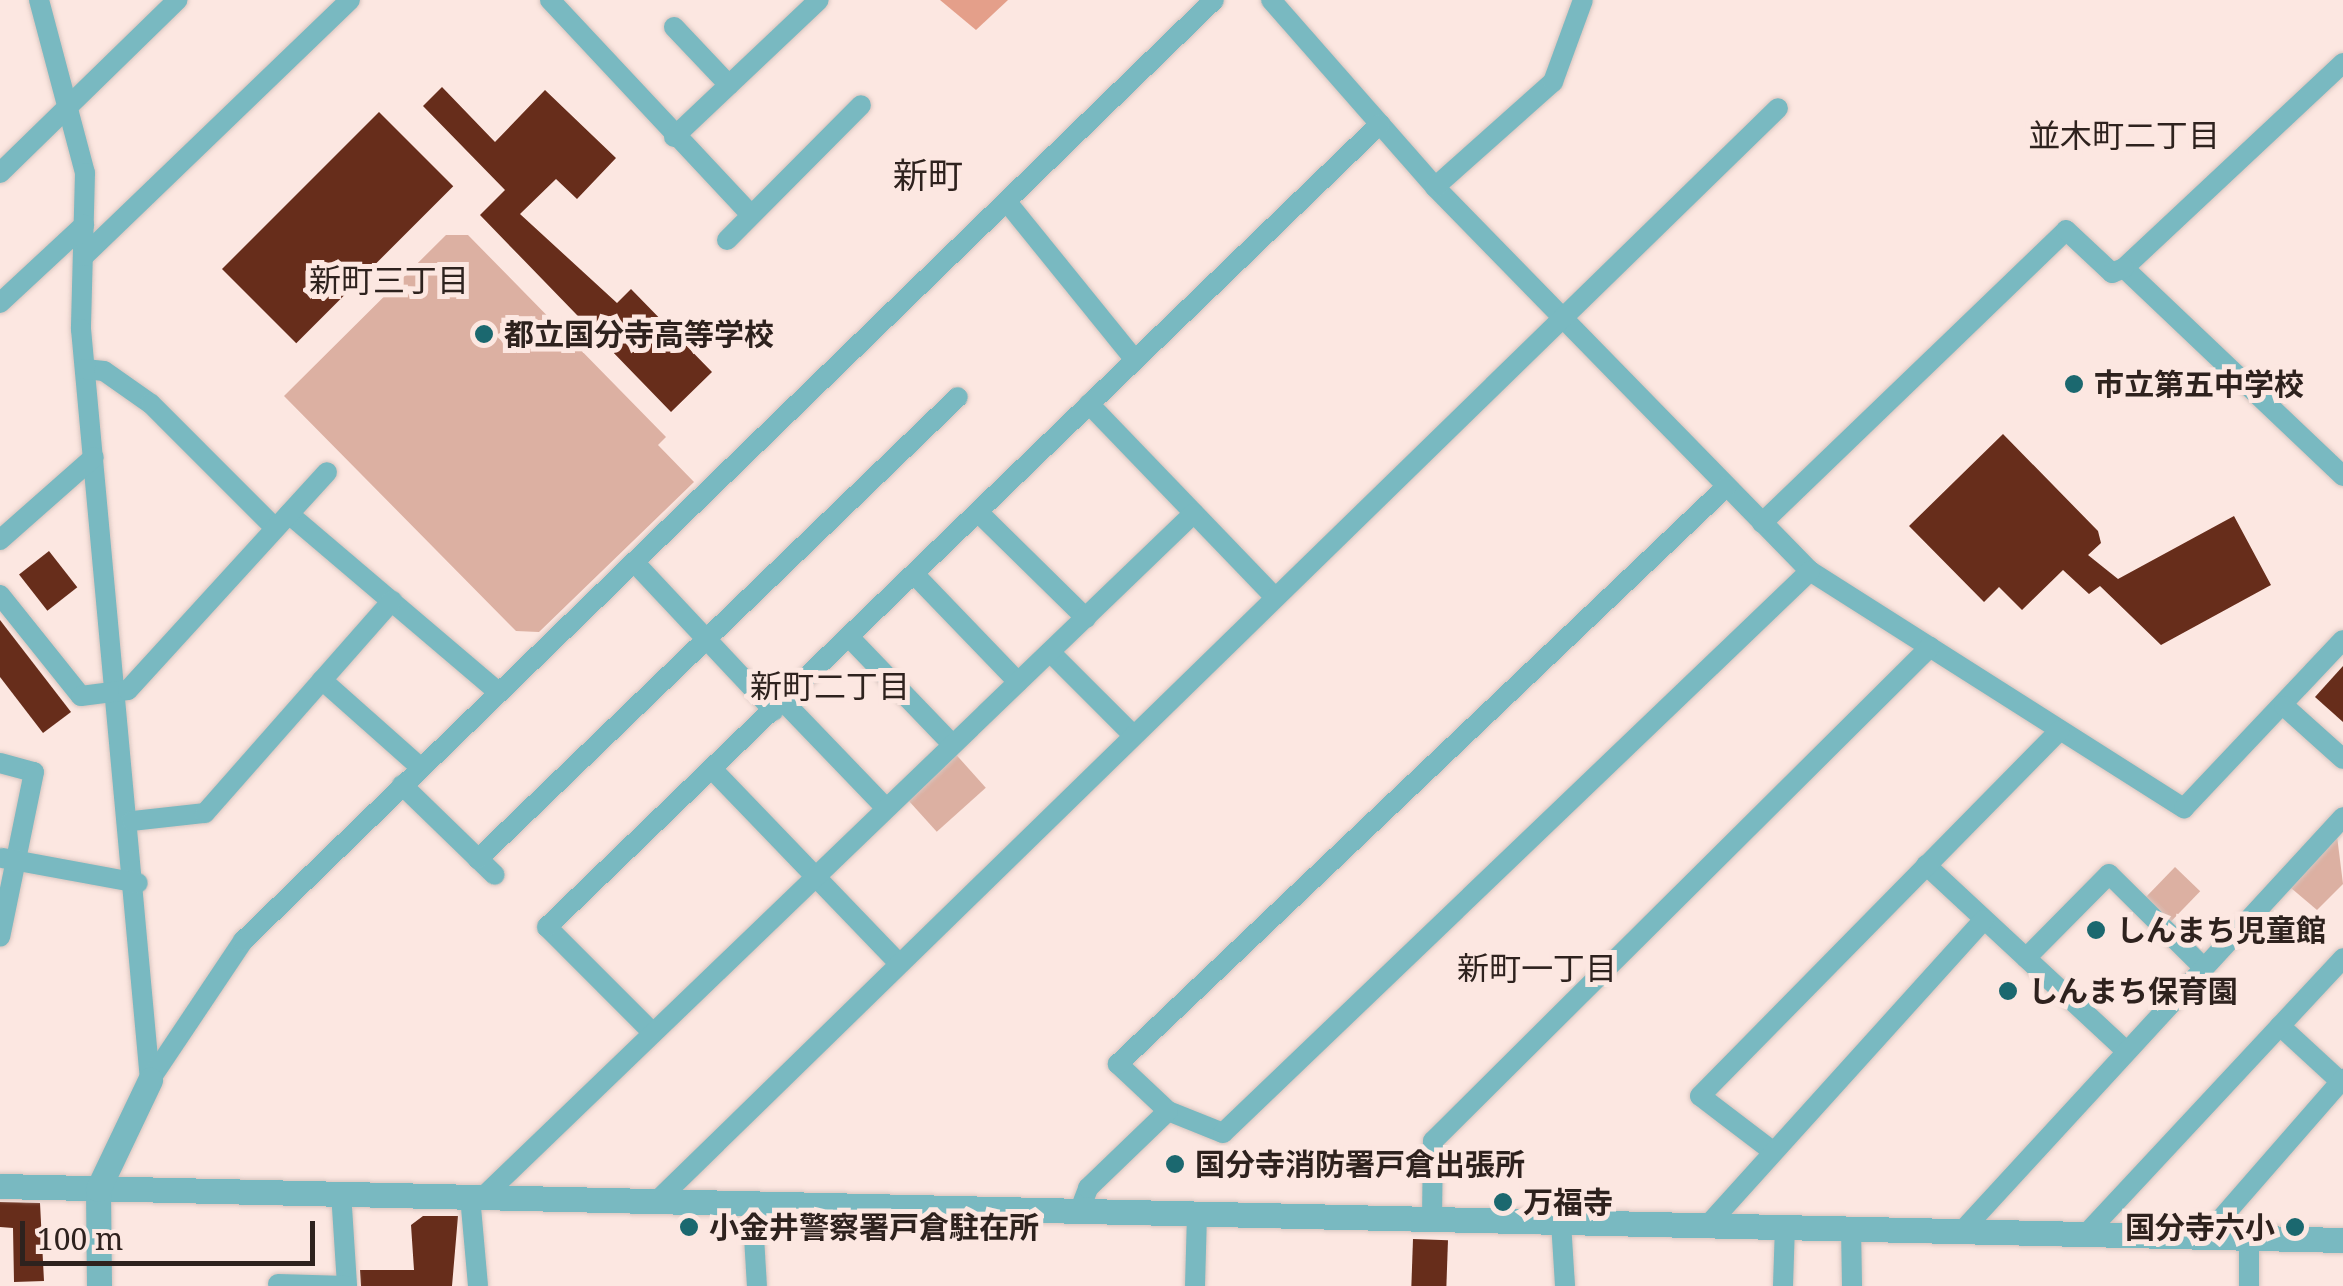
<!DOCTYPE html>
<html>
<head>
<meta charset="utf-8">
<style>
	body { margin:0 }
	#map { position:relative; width:2343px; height:1286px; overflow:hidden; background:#fce7e1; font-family:"Noto Serif","Noto Sans JP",serif }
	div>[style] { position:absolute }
	.green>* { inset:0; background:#dcb0a2; transform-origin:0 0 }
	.forest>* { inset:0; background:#e49f8a }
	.building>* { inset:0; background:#672d1b; transform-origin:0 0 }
	.roads { filter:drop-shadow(0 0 2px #d7c4be) drop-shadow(0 0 2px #d7c4be) }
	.minor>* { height:20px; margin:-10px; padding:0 10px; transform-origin:10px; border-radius:10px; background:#79b9c1 }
	.tertiary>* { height:25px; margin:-12.5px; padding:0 12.5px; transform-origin:12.5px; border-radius:12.5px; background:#79b9c1 }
	.dots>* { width:28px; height:28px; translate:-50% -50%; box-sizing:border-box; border:5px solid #fce7e1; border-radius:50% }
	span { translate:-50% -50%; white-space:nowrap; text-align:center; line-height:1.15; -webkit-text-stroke:10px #fce7e1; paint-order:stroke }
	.poi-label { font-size:30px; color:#2e221e; font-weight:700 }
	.left { translate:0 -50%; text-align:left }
	.right { translate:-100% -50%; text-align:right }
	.neighbourhood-label { font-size:32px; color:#2e221e }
	.quarter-label { font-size:35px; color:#2e221e }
	.scale { position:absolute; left:20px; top:1221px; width:295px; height:45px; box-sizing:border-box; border:5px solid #2e221e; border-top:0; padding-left:12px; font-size:30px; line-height:35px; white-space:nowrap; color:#2e221e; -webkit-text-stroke:8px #fce7e1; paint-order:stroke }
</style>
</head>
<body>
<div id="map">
	<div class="green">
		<i style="clip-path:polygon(446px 235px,468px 235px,666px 437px,658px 445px,694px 482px,539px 632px,516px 631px,284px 396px)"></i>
		<i style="left:951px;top:749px;width:52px;height:66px;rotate:48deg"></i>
		<i style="clip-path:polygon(2336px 828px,2343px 884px,2317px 910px,2284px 882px)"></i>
		<i style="left:2175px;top:867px;width:35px;height:48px;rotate:44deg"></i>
	</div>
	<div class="forest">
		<i style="clip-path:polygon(940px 0,1008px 0,976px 30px)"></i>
	</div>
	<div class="building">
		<i style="clip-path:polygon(442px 87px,495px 142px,545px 90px,616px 158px,577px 199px,556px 179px,520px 214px,617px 303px,631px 289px,712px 372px,671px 412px,480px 215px,505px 190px,423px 106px)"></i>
		<i style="left:379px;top:112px;width:105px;height:222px;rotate:45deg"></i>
		<i style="clip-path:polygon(2003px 434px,2098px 531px,2101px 543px,2088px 555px,2118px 579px,2234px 516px,2271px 585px,2161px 645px,2100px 586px,2089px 594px,2063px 570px,2022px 610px,1999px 587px,1984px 602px,1909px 526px)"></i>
		<i style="left:49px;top:551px;width:46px;height:38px;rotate:52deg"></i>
		<i style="clip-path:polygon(0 620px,71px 712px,43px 733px,0 677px)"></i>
		<i style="clip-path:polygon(2343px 666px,2343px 722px,2315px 697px)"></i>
		<i style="clip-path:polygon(0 1202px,40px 1203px,44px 1281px,14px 1282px,13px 1228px,0 1227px)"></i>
		<i style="clip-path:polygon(423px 1216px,458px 1216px,452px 1286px,361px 1286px,360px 1270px,414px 1270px,411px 1225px)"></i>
		<i style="left:1413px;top:1239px;width:35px;height:47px;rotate:2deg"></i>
	</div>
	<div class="roads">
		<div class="minor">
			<i style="left:39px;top:0;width:179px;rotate:75.1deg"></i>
			<i style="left:85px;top:173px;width:156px;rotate:91.5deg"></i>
			<i style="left:81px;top:329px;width:754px;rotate:84.75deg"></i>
			<i style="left:550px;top:0;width:294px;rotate:46.9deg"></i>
			<i style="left:1271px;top:0;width:249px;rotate:48.7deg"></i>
			<i style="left:1435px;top:187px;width:537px;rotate:45.68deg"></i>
			<i style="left:1810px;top:571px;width:443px;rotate:32.4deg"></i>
			<i style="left:2184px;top:808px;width:231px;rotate:-46.6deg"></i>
			<i style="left:674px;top:27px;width:80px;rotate:46.5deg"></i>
			<i style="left:2343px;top:63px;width:300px;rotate:136.9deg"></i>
			<i style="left:2124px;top:268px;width:302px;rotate:43.5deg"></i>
			<i style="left:674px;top:137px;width:199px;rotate:-43.4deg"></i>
			<i style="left:0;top:173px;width:248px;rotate:-44.3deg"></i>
			<i style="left:1435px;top:187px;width:158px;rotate:-41.7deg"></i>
			<i style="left:1553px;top:82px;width:87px;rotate:-69.9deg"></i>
			<i style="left:1007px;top:202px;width:202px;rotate:51deg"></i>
			<i style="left:727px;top:240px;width:190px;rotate:-45.2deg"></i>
			<i style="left:84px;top:256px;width:369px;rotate:-43.9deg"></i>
			<i style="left:0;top:303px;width:115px;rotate:-42.9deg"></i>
			<i style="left:85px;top:369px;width:19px;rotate:6deg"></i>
			<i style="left:104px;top:371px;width:57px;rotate:35.1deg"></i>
			<i style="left:151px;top:404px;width:174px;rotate:45deg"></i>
			<i style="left:1089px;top:404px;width:267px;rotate:46.1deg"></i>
			<i style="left:979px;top:513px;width:150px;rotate:44.5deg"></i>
			<i style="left:289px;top:514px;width:275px;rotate:40.4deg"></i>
			<i style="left:1762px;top:523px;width:422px;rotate:-43.9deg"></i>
			<i style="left:2066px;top:230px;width:63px;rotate:43.1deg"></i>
			<i style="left:2112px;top:273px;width:13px;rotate:-23deg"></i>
			<i style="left:0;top:540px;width:125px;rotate:-41.4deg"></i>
			<i style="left:634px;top:562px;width:204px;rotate:46.8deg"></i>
			<i style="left:916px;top:576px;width:147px;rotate:46.1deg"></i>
			<i style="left:0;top:595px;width:129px;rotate:51.3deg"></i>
			<i style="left:81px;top:696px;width:47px;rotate:-7.3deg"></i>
			<i style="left:128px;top:690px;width:295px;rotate:-47.6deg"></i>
			<i style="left:850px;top:638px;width:146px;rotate:46.1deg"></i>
			<i style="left:1050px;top:652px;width:113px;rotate:45deg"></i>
			<i style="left:322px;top:680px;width:131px;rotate:41.6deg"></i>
			<i style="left:784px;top:702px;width:146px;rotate:46.1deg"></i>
			<i style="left:2284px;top:706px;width:79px;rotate:41.9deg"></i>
			<i style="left:0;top:763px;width:35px;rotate:15deg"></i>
			<i style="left:34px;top:772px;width:168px;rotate:101.6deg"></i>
			<i style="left:712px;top:769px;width:269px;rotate:46.1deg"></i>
			<i style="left:402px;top:785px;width:129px;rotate:44.1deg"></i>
			<i style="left:132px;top:821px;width:73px;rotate:-6.3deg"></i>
			<i style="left:205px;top:813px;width:283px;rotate:-48.6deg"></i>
			<i style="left:2px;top:858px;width:138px;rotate:10.4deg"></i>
			<i style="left:478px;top:859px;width:666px;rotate:-43.91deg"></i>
			<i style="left:1926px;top:865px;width:270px;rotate:42.9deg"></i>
			<i style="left:2026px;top:958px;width:118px;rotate:-45.3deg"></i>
			<i style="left:2109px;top:874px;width:131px;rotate:44.7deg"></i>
			<i style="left:2280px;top:1026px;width:83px;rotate:42.6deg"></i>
			<i style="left:652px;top:1032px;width:148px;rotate:-135deg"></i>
			<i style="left:547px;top:927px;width:1157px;rotate:-43.95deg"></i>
			<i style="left:150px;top:1080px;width:167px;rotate:-56.2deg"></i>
			<i style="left:243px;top:941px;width:1352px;rotate:-44.1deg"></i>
			<i style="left:1168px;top:1111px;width:59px;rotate:21.8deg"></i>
			<i style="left:1223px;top:1133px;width:813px;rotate:-43.75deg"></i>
			<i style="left:1771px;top:1150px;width:89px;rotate:-142.7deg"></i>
			<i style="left:1700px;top:1096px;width:513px;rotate:-45.47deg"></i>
			<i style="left:341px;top:1192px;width:94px;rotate:86.3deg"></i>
			<i style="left:470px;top:1196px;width:90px;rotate:84.9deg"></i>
			<i style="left:484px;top:1196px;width:985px;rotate:-43.89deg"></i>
			<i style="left:658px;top:1200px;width:1564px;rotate:-44.27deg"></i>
			<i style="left:752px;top:1203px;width:83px;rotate:86.6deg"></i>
			<i style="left:1079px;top:1212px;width:26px;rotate:-69deg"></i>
			<i style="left:1088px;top:1188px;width:111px;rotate:-43.9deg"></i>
			<i style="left:1168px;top:1111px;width:69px;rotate:-136.8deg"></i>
			<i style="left:1118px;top:1064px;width:838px;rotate:-43.5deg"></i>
			<i style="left:1432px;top:1220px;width:79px;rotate:-89.3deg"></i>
			<i style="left:1433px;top:1141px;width:701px;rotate:-44.83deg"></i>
			<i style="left:1561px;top:1222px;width:64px;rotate:86.4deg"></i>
			<i style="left:1708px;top:1225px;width:411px;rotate:-47.9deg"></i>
			<i style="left:1851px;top:1227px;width:59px;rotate:89deg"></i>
			<i style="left:1963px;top:1230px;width:561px;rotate:-47.38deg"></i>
			<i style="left:2086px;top:1234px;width:377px;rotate:-47deg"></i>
			<i style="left:2205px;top:1237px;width:210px;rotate:-48.9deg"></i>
			<i style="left:278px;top:1284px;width:68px;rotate:1.7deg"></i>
			<i style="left:1195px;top:1286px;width:71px;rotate:-88.4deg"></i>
			<i style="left:1783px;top:1286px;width:60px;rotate:-88.1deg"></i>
			<i style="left:2249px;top:1286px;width:48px;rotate:-90deg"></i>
		</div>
		<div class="tertiary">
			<i style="left:0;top:1186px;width:2344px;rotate:1.32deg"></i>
			<i style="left:99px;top:1286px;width:97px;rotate:-90.6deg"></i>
			<i style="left:98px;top:1189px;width:121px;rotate:-64.5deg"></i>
		</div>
	</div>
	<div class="dots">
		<i style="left:484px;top:334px;background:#1b686f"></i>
		<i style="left:2074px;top:384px;background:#1b686f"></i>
		<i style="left:2096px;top:930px;background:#1b686f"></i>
		<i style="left:2008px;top:991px;background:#1b686f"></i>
		<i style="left:1175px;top:1164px;background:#1b686f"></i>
		<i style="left:1503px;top:1202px;background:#1b686f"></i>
		<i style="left:689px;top:1227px;background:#1b686f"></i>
		<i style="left:2295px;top:1227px;background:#1b686f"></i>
	</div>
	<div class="poi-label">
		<span class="left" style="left:504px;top:334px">都立国分寺高等学校</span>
		<span class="left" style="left:2094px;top:384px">市立第五中学校</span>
		<span class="left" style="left:2116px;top:930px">しんまち児童館</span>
		<span class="left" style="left:2028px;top:991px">しんまち保育園</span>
		<span class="left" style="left:1195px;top:1164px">国分寺消防署戸倉出張所</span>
		<span class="left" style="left:1523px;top:1202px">万福寺</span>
		<span class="left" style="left:709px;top:1227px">小金井警察署戸倉駐在所</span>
		<span class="right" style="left:2275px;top:1227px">国分寺六小</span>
	</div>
	<div class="neighbourhood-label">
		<span style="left:2124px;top:135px">並木町二丁目</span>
		<span style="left:389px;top:280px">新町三丁目</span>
		<span style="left:830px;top:686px">新町二丁目</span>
		<span style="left:1537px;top:968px">新町一丁目</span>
	</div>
	<div class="quarter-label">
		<span style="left:928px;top:175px">新町</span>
	</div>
	<div class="scale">100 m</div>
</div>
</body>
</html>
